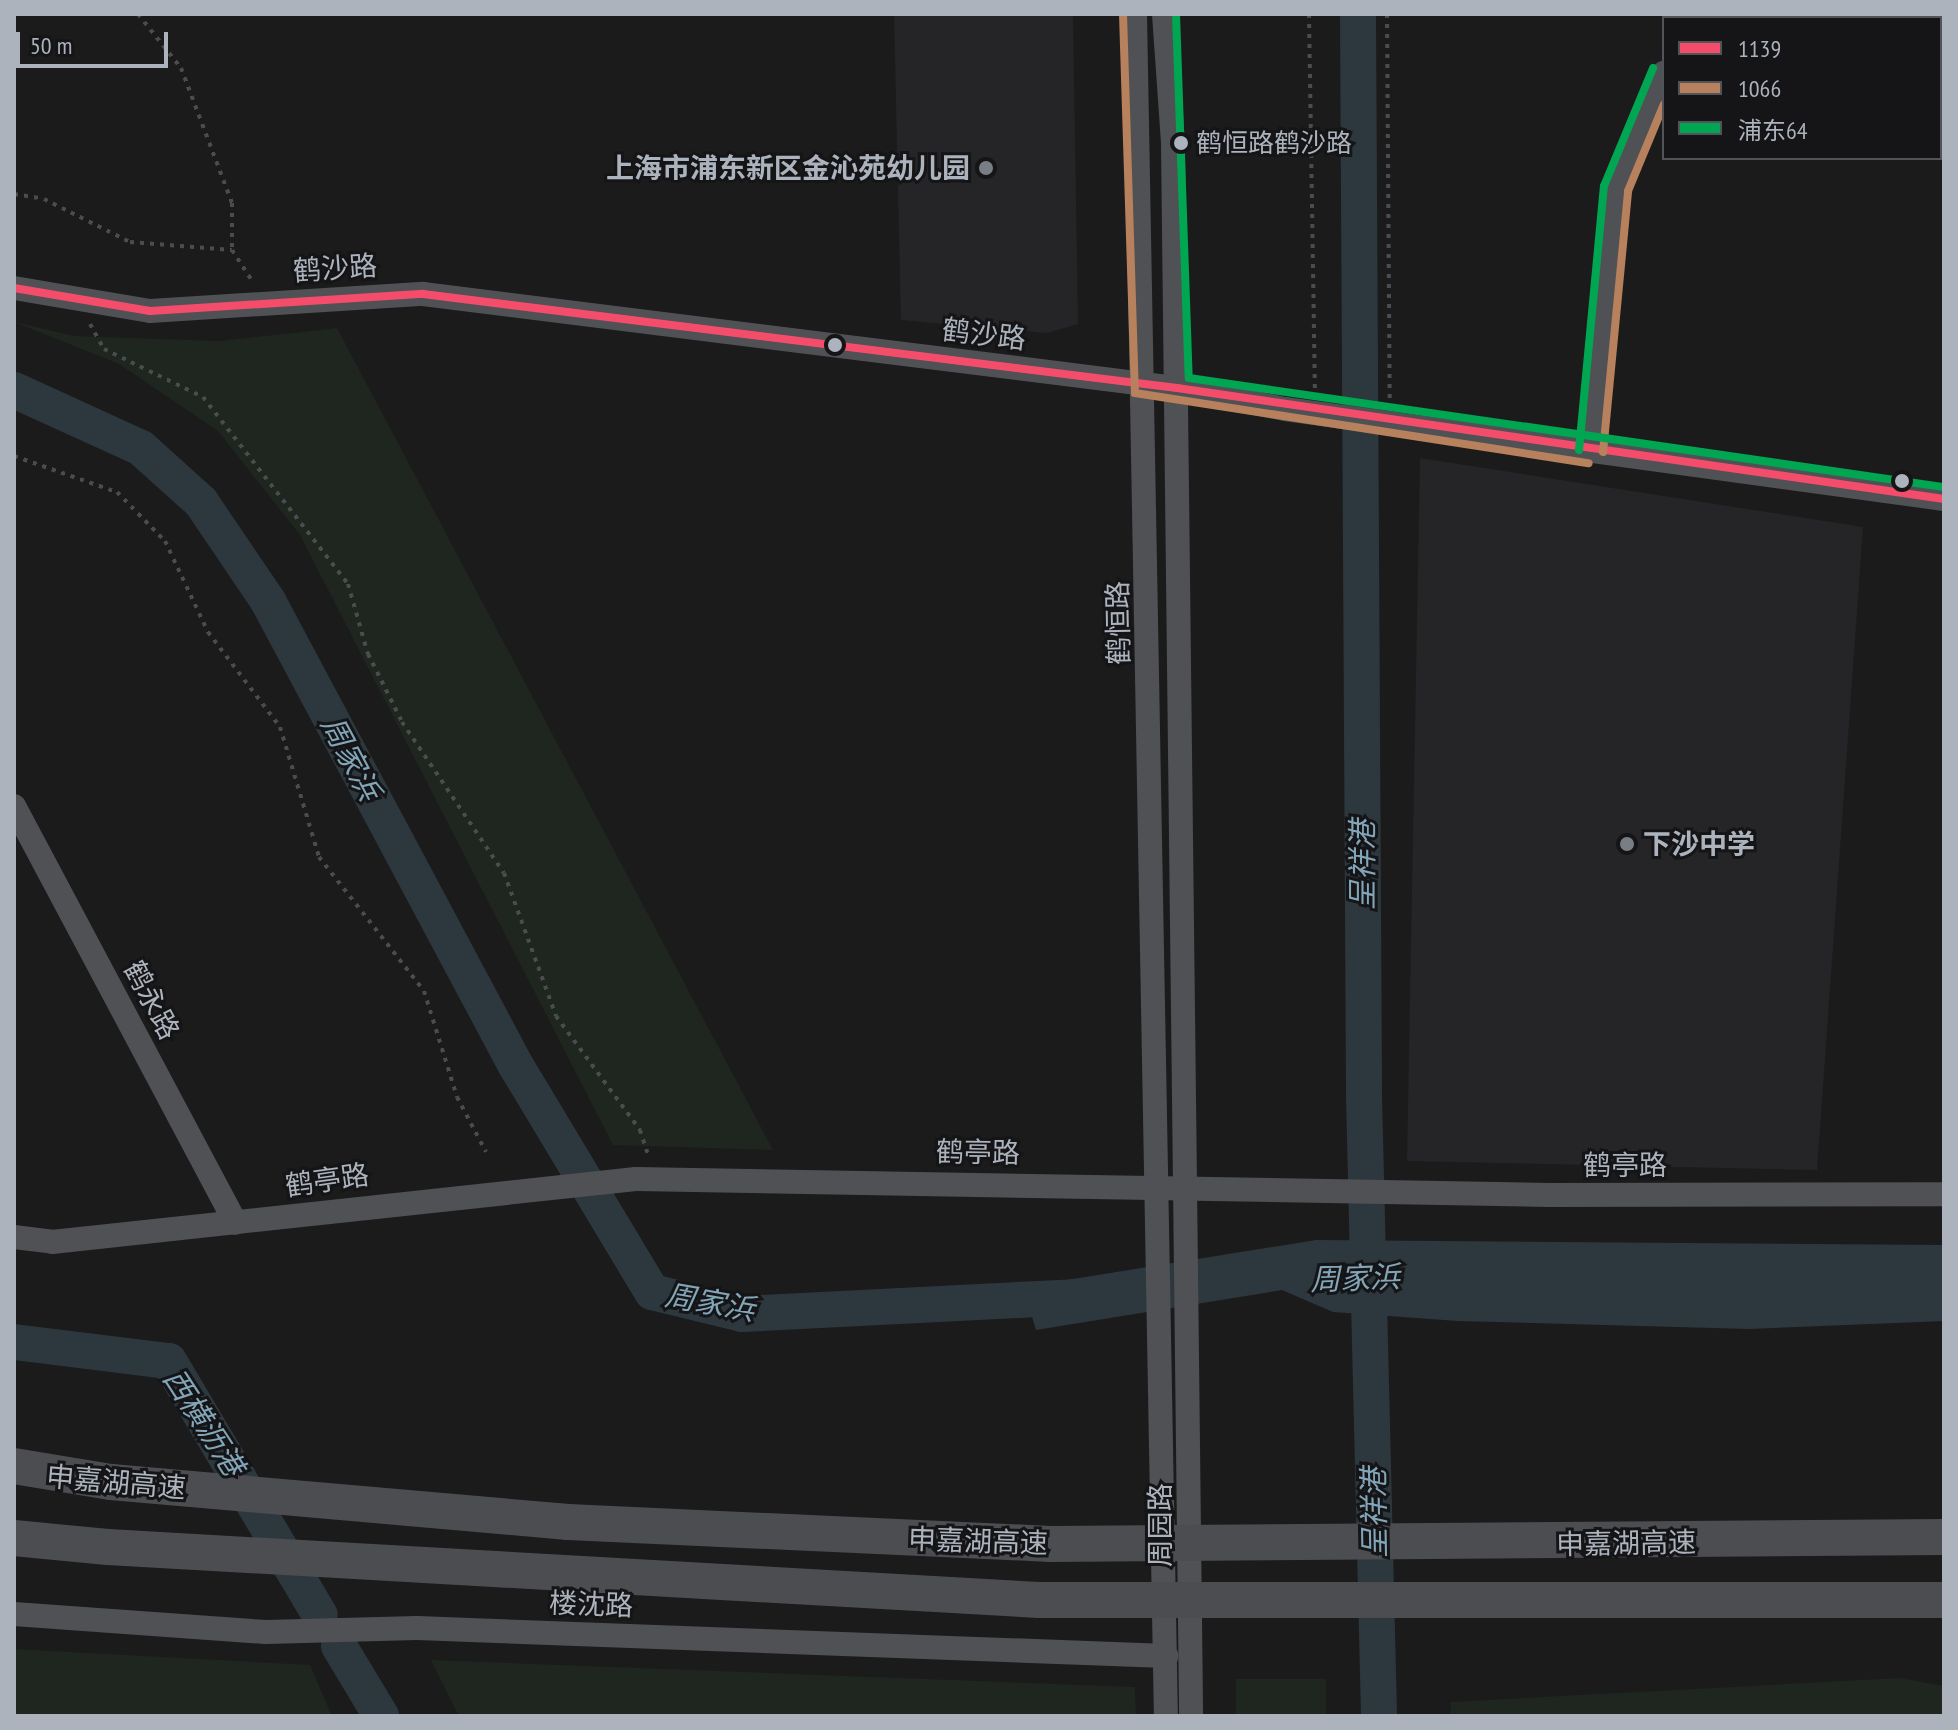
<!DOCTYPE html>
<html>
<head>
<meta charset="utf-8">
<style>
	body { margin:0 }
	#map { position:relative; width:1958px; height:1730px; overflow:hidden; background:#1b1b1b; font-family:"PT Sans Narrow","Noto Sans SC",sans-serif }
	div>[style] { position:absolute }
	.built>* { inset:0; background:#252527 }
	.green>* { inset:0; background:#1e261f; transform-origin:0 0 }
	.water>* { inset:0; background:#2d383e }
	.river>* { height:36px; margin:-18px; padding:0 18px; transform-origin:18px; border-radius:18px; background:#2d383e }
	.path>* { height:4px; margin-top:-2px; transform-origin:0; background:repeating-linear-gradient(90deg,#4b4c4f 0 4px,transparent 0 10px) }
	.minor>* { height:24px; margin:-12px; padding:0 12px; transform-origin:12px; border-radius:12px; background:#4f5154 }
	.highway>* { height:36px; margin:-18px; padding:0 18px; transform-origin:18px; border-radius:18px; background:#4c4d51 }
	.highway-bridge>* { height:36px; margin:-18px; padding:0 18px; transform-origin:18px; border-radius:18px; background:#4c4d51 }
	.bus-1>* { height:8px; margin:-4px; padding:0 4px; transform-origin:4px; border-radius:4px; background:#f44d6c }
	.bus-2>* { height:8px; margin:-4px; padding:0 4px; transform-origin:4px; border-radius:4px; background:#b6815c }
	.bus-3>* { height:8px; margin:-4px; padding:0 4px; transform-origin:4px; border-radius:4px; background:#00a651 }
	.dots>* { width:22px; height:22px; translate:-50% -50%; box-sizing:border-box; border:4px solid #151517; border-radius:50% }
	span { translate:-50% -50%; white-space:nowrap; text-align:center; line-height:1.15; -webkit-text-stroke:6px #151517; paint-order:stroke }
	.bus-label { font-size:26px; color:#acb3bc }
	.left { translate:0 -50%; text-align:left }
	.poi-label { font-size:28px; color:#acb3bc; font-weight:700 }
	.right { translate:-100% -50%; text-align:right }
	.street-label { font-size:28px; color:#acb3bc }
	.water-label { font-size:30px; color:#82a5b8; font-style:italic }
	.frame { position:absolute; inset:0; border:16px solid #acb3bc; pointer-events:none }
	.legend { position:absolute; left:1662px; top:16px; width:280px; height:144px; box-sizing:border-box; background:#151517; border:2px solid #515459; margin:0; padding:10px 14px; list-style:none; font-size:24px; color:#acb3bc }
	.legend li { display:flex; align-items:center; gap:16px; height:40px }
	.legend b { width:40px; border:2px solid #515459 }
	.scale { position:absolute; left:16px; top:32px; width:152px; height:36px; box-sizing:border-box; border:4px solid #acb3bc; border-top:0; padding-left:10px; font-size:24px; line-height:28px; white-space:nowrap; color:#acb3bc; -webkit-text-stroke:6px #151517; paint-order:stroke }
</style>
</head>
<body>
<div id="map">
	<div class="built">
		<i style="clip-path:polygon(894px 14px,1073px 16px,1078px 324px,1047px 333px,901px 320px)"></i>
		<i style="clip-path:polygon(1420px 458px,1863px 527px,1817px 1170px,1407px 1161px)"></i>
	</div>
	<div class="green">
		<i style="clip-path:polygon(14px 322px,74px 336px,219px 341px,337px 328px,773px 1150px,613px 1145px,300px 535px,218px 431px,119px 364px)"></i>
		<i style="clip-path:polygon(14px 1649px,310px 1665px,332px 1716px,14px 1716px)"></i>
		<i style="clip-path:polygon(431px 1660px,1135px 1687px,1136px 1716px,459px 1716px)"></i>
		<i style="clip-path:polygon(1900px 1678px,1944px 1686px,1944px 1716px,1450px 1716px,1451px 1702px)"></i>
		<i style="left:1236px;top:1679px;width:90px;height:37px"></i>
	</div>
	<div class="water">
		<i style="clip-path:polygon(1316px 1240px,1944px 1245px,1944px 1321px,1749px 1329px,1458px 1321px,1333px 1312px,1282px 1290px,1036px 1330px,1023px 1287px)"></i>
	</div>
	<div class="river">
		<i style="left:1358px;top:14px;width:1082px;rotate:89.68deg"></i>
		<i style="left:1364px;top:1096px;width:620px;rotate:88.61deg"></i>
		<i style="left:14px;top:390px;width:140px;rotate:24.5deg"></i>
		<i style="left:141px;top:448px;width:81px;rotate:42deg"></i>
		<i style="left:201px;top:502px;width:120px;rotate:55.9deg"></i>
		<i style="left:268px;top:601px;width:525px;rotate:61.92deg"></i>
		<i style="left:515px;top:1064px;width:266px;rotate:59deg"></i>
		<i style="left:652px;top:1292px;width:93px;rotate:13.7deg"></i>
		<i style="left:742px;top:1314px;width:334px;rotate:-2.9deg"></i>
		<i style="left:14px;top:1342px;width:156px;rotate:7deg"></i>
		<i style="left:169px;top:1361px;width:295px;rotate:59.3deg"></i>
		<i style="left:339px;top:1646px;width:82px;rotate:59deg"></i>
	</div>
	<div class="path">
		<i style="left:138px;top:14px;width:69px;rotate:51.5deg"></i>
		<i style="left:181px;top:68px;width:144px;rotate:69.3deg"></i>
		<i style="left:232px;top:203px;width:47px;rotate:90deg"></i>
		<i style="left:232px;top:250px;width:38px;rotate:57deg"></i>
		<i style="left:1309px;top:14px;width:377px;rotate:89.1deg"></i>
		<i style="left:1387px;top:14px;width:390px;rotate:89.6deg"></i>
		<i style="left:14px;top:194px;width:30px;rotate:9deg"></i>
		<i style="left:44px;top:199px;width:96px;rotate:26.6deg"></i>
		<i style="left:130px;top:242px;width:102px;rotate:4.5deg"></i>
		<i style="left:90px;top:324px;width:29px;rotate:61deg"></i>
		<i style="left:104px;top:349px;width:110px;rotate:25.9deg"></i>
		<i style="left:203px;top:397px;width:237px;rotate:52.2deg"></i>
		<i style="left:348px;top:584px;width:73px;rotate:74.1deg"></i>
		<i style="left:368px;top:654px;width:76px;rotate:63.4deg"></i>
		<i style="left:402px;top:722px;width:182px;rotate:56deg"></i>
		<i style="left:504px;top:873px;width:152px;rotate:70deg"></i>
		<i style="left:556px;top:1016px;width:142px;rotate:53.6deg"></i>
		<i style="left:640px;top:1130px;width:29px;rotate:72deg"></i>
		<i style="left:14px;top:456px;width:109px;rotate:19.3deg"></i>
		<i style="left:117px;top:492px;width:69px;rotate:45.6deg"></i>
		<i style="left:165px;top:541px;width:101px;rotate:64.7deg"></i>
		<i style="left:208px;top:632px;width:119px;rotate:52.8deg"></i>
		<i style="left:280px;top:727px;width:136px;rotate:73.3deg"></i>
		<i style="left:319px;top:857px;width:170px;rotate:51.9deg"></i>
		<i style="left:424px;top:991px;width:111px;rotate:72.7deg"></i>
		<i style="left:457px;top:1097px;width:62px;rotate:62.2deg"></i>
	</div>
	<div class="minor">
		<i style="left:1135px;top:14px;width:1702px;rotate:88.96deg"></i>
		<i style="left:1164px;top:14px;width:129px;rotate:86deg"></i>
		<i style="left:1173px;top:143px;width:1573px;rotate:89.34deg"></i>
		<i style="left:1687px;top:18px;width:4px;rotate:-63deg"></i>
		<i style="left:14px;top:288px;width:138px;rotate:9.6deg"></i>
		<i style="left:150px;top:311px;width:274px;rotate:-3.6deg"></i>
		<i style="left:423px;top:294px;width:760px;rotate:7.11deg"></i>
		<i style="left:1177px;top:388px;width:110px;rotate:11deg"></i>
		<i style="left:1285px;top:409px;width:665px;rotate:7.78deg"></i>
		<i style="left:1591px;top:451px;width:264px;rotate:-84.6deg"></i>
		<i style="left:1616px;top:188px;width:125px;rotate:-67.3deg"></i>
		<i style="left:14px;top:806px;width:472px;rotate:62deg"></i>
		<i style="left:14px;top:1237px;width:38px;rotate:7deg"></i>
		<i style="left:52px;top:1242px;width:587px;rotate:-6.16deg"></i>
		<i style="left:636px;top:1179px;width:913px;rotate:1deg"></i>
		<i style="left:1549px;top:1195px;width:395px;rotate:-0.1deg"></i>
		<i style="left:14px;top:1614px;width:253px;rotate:4.1deg"></i>
		<i style="left:266px;top:1632px;width:151px;rotate:-1.5deg"></i>
		<i style="left:417px;top:1628px;width:750px;rotate:2.14deg"></i>
	</div>
	<div class="highway">
		<i style="left:14px;top:1466px;width:98px;rotate:9.4deg"></i>
		<i style="left:14px;top:1538px;width:94px;rotate:5.5deg"></i>
	</div>
	<div class="highway-bridge">
		<i style="left:111px;top:1482px;width:459px;rotate:5deg"></i>
		<i style="left:568px;top:1522px;width:483px;rotate:2.6deg"></i>
		<i style="left:1050px;top:1544px;width:894px;rotate:-0.45deg"></i>
		<i style="left:108px;top:1547px;width:933px;rotate:3.26deg"></i>
		<i style="left:1039px;top:1600px;width:905px"></i>
	</div>
	<div class="bus-1">
		<i style="left:14px;top:288px;width:138px;rotate:9.6deg"></i>
		<i style="left:150px;top:311px;width:274px;rotate:-3.6deg"></i>
		<i style="left:423px;top:294px;width:760px;rotate:7.11deg"></i>
		<i style="left:1177px;top:388px;width:775px;rotate:8.23deg"></i>
	</div>
	<div class="bus-2">
		<i style="left:1123px;top:14px;width:379px;rotate:88.2deg"></i>
		<i style="left:1135px;top:393px;width:459px;rotate:8.8deg"></i>
		<i style="left:1603px;top:452px;width:262px;rotate:-84.5deg"></i>
		<i style="left:1628px;top:191px;width:94px;rotate:-67.5deg"></i>
	</div>
	<div class="bus-3">
		<i style="left:1176px;top:14px;width:364px;rotate:88deg"></i>
		<i style="left:1189px;top:378px;width:763px;rotate:8.22deg"></i>
		<i style="left:1579px;top:450px;width:265px;rotate:-84.6deg"></i>
		<i style="left:1604px;top:186px;width:128px;rotate:-67.4deg"></i>
	</div>
	<div class="dots">
		<i style="left:1181px;top:143px;background:#acb3bc"></i>
		<i style="left:986px;top:168px;background:#797e84"></i>
		<i style="left:835px;top:345px;background:#acb3bc"></i>
		<i style="left:1902px;top:481px;background:#acb3bc"></i>
		<i style="left:1627px;top:844px;background:#797e84"></i>
	</div>
	<div class="bus-label">
		<span class="left" style="left:1196px;top:143px">鹤恒路鹤沙路</span>
	</div>
	<div class="poi-label">
		<span class="right" style="left:970px;top:168px">上海市浦东新区金沁苑幼儿园</span>
		<span class="left" style="left:1643px;top:844px">下沙中学</span>
	</div>
	<div class="street-label">
		<span style="left:335px;top:268px;rotate:-4deg">鹤沙路</span>
		<span style="left:984px;top:334px;rotate:7deg">鹤沙路</span>
		<span style="left:1118px;top:623px;rotate:-91deg">鹤恒路</span>
		<span style="left:152px;top:1000px;rotate:62deg">鹤永路</span>
		<span style="left:978px;top:1152px;rotate:1deg">鹤亭路</span>
		<span style="left:1625px;top:1165px">鹤亭路</span>
		<span style="left:327px;top:1180px;rotate:-8deg">鹤亭路</span>
		<span style="left:116px;top:1482px;rotate:5deg">申嘉湖高速</span>
		<span style="left:1160px;top:1525px;rotate:-90deg">周园路</span>
		<span style="left:978px;top:1541px;rotate:2deg">申嘉湖高速</span>
		<span style="left:1626px;top:1543px;rotate:-1deg">申嘉湖高速</span>
		<span style="left:591px;top:1604px;rotate:2deg">楼沈路</span>
	</div>
	<div class="water-label">
		<span style="left:351px;top:758px;rotate:62deg">周家浜</span>
		<span style="left:1362px;top:865px;rotate:-90deg">呈祥港</span>
		<span style="left:1355px;top:1278px;rotate:-2deg">周家浜</span>
		<span style="left:710px;top:1302px;rotate:10deg">周家浜</span>
		<span style="left:204px;top:1422px;rotate:57deg">西横沥港</span>
		<span style="left:1374px;top:1513px;rotate:-91deg">呈祥港</span>
	</div>
	<div class="frame"></div>
	<ul class="legend">
	<li><b style="height:10px;background:#f44d6c"></b>1139</li>
	<li><b style="height:10px;background:#b6815c"></b>1066</li>
	<li><b style="height:10px;background:#00a651"></b>浦东64</li>
	</ul>
	<div class="scale">50 m</div>
</div>
</body>
</html>
